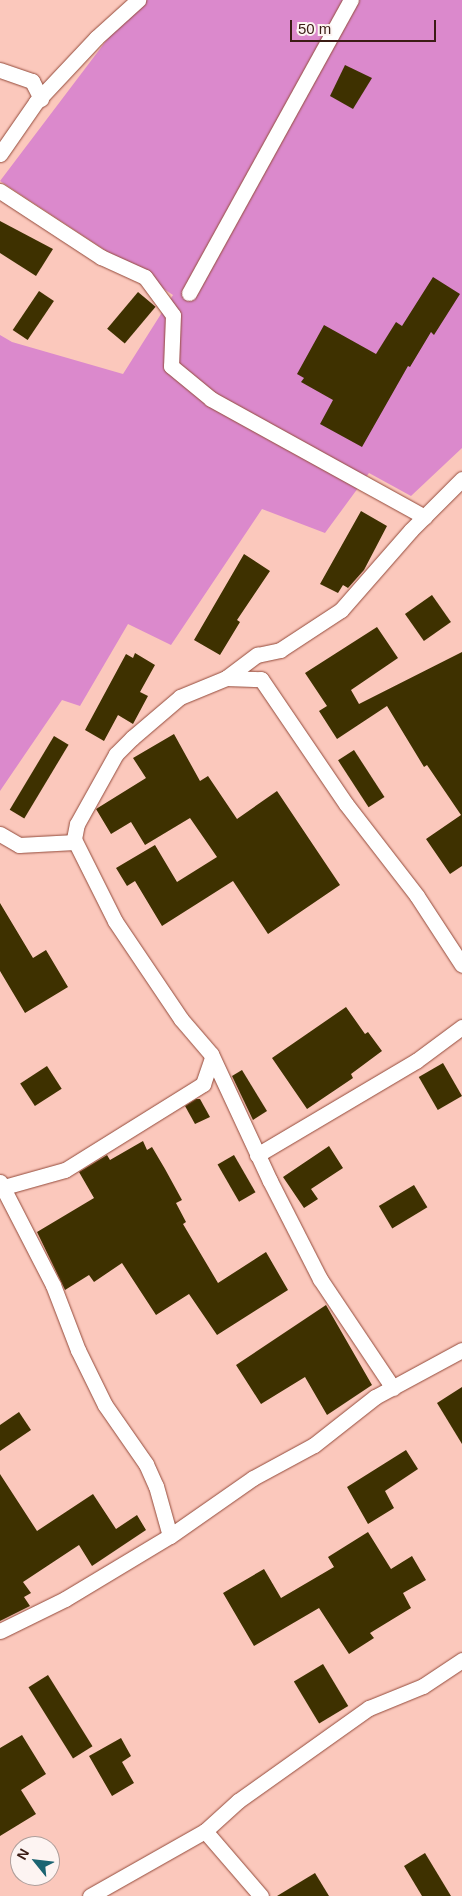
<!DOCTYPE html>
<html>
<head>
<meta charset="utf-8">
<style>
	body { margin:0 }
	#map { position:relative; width:462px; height:1896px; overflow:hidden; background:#fbc8bc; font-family:Helvetica,sans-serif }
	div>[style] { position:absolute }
	.green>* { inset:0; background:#db89cc }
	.building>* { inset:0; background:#3e3100; transform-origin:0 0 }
	.roads { filter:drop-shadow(0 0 1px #934a3a) drop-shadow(0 0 1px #934a3a) }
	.minor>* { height:15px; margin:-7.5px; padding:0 7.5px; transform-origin:7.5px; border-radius:7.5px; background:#fff }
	span { translate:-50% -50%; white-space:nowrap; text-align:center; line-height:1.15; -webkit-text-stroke:5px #fdf4f2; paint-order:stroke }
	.north { position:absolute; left:10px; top:1836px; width:50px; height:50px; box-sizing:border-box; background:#fdf4f2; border:1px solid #af9e9a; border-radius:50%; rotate:299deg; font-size:14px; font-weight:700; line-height:20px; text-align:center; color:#3b1c15 }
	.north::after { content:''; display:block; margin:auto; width:18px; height:22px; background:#1b6472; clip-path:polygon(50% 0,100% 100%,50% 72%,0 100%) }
	.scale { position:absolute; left:290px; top:20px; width:146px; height:22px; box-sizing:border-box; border:2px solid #3b1c15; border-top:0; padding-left:6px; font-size:15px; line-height:18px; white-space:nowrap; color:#3b1c15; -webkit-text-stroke:4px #fdf4f2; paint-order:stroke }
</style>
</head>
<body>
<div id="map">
	<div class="green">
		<i style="clip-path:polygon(137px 0,462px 0,462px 448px,411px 496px,369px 473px,325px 533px,262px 509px,171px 645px,128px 624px,80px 706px,62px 700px,0 791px,0 335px,12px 342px,123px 374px,173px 295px,0 181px)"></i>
	</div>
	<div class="building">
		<i style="clip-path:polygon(345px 65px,372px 78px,353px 109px,330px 96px)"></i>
		<i style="clip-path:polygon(0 221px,53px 249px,36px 276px,0 253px)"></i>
		<i style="clip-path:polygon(433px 277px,460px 294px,434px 335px,431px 332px,410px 367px,408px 366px,362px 447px,320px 424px,333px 400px,301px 382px,304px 378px,297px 374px,324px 325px,376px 354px,396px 322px,402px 326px)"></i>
		<i style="left:39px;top:291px;width:18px;height:47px;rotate:34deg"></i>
		<i style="left:138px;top:292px;width:23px;height:48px;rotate:40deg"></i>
		<i style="clip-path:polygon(361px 511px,387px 526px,364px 570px,348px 588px,343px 585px,338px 593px,320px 584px)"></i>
		<i style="clip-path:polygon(244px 554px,270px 571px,237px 620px,240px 622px,220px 655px,194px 640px)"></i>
		<i style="left:432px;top:595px;width:33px;height:33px;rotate:55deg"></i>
		<i style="clip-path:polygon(377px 627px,398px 658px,351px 690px,359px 704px,462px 652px,462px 866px,450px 874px,426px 839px,461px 815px,427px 765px,424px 767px,387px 706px,337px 739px,319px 711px,327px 706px,305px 673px)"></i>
		<i style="clip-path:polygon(135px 653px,155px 665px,140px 692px,148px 696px,133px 724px,118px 715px,104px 741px,85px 730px,126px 654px,133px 658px)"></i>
		<i style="clip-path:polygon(174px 734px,200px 781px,208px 776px,237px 819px,277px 791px,340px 885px,268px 934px,233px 881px,162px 926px,135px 881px,127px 886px,116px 868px,155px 845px,177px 882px,217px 857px,190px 818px,145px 845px,131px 822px,111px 834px,96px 809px,146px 778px,133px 758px)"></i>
		<i style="left:54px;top:736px;width:17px;height:86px;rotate:31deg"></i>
		<i style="left:354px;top:750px;width:56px;height:19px;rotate:57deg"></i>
		<i style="clip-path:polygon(0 903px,33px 958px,46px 950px,68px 987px,25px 1013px,0 971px)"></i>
		<i style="clip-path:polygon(346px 1007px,365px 1034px,368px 1032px,382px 1051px,351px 1074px,353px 1078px,307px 1109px,272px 1058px)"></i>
		<i style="left:443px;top:1063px;width:38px;height:28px;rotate:60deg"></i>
		<i style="left:47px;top:1066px;width:27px;height:32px;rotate:57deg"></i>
		<i style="clip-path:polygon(242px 1070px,267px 1111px,253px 1120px,232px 1076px)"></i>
		<i style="clip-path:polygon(196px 1099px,200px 1099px,210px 1117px,195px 1124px,185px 1106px)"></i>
		<i style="clip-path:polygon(143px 1141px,147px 1150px,152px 1147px,165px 1169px,182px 1200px,176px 1203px,186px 1222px,183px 1224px,218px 1283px,266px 1252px,288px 1290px,217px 1335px,189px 1294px,156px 1315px,122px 1263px,94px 1282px,89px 1275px,65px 1290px,37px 1232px,94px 1198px,79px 1172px,107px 1155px,110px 1160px)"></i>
		<i style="clip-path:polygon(329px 1146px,343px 1168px,311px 1189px,318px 1199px,304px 1208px,283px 1177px)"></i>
		<i style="left:234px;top:1155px;width:43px;height:19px;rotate:60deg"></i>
		<i style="left:414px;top:1185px;width:26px;height:41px;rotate:59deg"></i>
		<i style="clip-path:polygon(326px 1305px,372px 1385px,327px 1415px,305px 1377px,261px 1404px,236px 1365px)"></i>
		<i style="clip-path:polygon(462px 1387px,462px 1444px,437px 1403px)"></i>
		<i style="clip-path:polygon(19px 1412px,31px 1430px,0 1451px,0 1425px)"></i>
		<i style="clip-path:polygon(406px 1450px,418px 1469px,385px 1491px,394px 1508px,368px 1524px,347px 1487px)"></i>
		<i style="clip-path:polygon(0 1474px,37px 1531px,93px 1494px,116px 1529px,137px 1515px,146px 1530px,92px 1566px,79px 1545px,23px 1582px,31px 1593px,24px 1597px,30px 1606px,0 1621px)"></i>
		<i style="clip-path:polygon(368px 1532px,391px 1569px,412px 1556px,426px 1580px,403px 1593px,411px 1608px,370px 1633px,374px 1638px,349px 1654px,319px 1608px,254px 1646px,223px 1593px,264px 1569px,281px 1598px,334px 1567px,328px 1557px)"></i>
		<i style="left:323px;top:1664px;width:49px;height:34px;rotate:59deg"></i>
		<i style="left:48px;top:1675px;width:84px;height:23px;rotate:58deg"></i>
		<i style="clip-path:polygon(22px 1735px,46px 1774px,21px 1790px,36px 1814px,0 1836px,0 1748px)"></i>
		<i style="clip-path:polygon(121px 1738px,131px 1756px,122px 1762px,134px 1783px,112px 1796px,89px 1756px)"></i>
		<i style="clip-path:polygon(425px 1853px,451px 1896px,422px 1896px,404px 1866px)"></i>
		<i style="clip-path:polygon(315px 1873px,329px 1896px,277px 1896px)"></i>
	</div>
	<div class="roads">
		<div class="minor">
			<i style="left:0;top:70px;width:34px;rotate:19deg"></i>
			<i style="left:32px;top:81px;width:20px;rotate:63deg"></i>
			<i style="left:0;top:154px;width:63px;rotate:-55.3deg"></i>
			<i style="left:36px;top:102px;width:88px;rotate:-46.8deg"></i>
			<i style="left:96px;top:38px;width:57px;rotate:-42.1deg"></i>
			<i style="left:0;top:191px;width:121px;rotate:33.2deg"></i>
			<i style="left:101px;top:257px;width:48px;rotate:24.4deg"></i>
			<i style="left:145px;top:277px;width:47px;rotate:53.6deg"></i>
			<i style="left:173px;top:315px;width:51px;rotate:92.2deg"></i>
			<i style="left:171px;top:366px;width:52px;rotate:39.5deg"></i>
			<i style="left:211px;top:399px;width:244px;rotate:28.9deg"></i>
			<i style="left:189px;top:293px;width:335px;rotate:-61.1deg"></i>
			<i style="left:226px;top:678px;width:35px;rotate:2deg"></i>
			<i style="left:261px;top:679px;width:151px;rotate:55.8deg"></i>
			<i style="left:346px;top:804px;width:116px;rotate:52.3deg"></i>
			<i style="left:417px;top:896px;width:82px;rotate:56.9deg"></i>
			<i style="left:0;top:834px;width:22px;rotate:30deg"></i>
			<i style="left:19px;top:845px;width:56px;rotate:-3.1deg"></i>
			<i style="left:257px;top:1155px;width:185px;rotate:-30.6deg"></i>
			<i style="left:416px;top:1061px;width:57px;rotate:-36.5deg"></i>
			<i style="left:0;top:1182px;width:116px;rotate:62.8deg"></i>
			<i style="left:53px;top:1285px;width:70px;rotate:69deg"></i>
			<i style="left:78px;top:1350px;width:61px;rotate:63.9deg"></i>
			<i style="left:105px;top:1405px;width:72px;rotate:55.2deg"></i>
			<i style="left:146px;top:1464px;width:24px;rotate:66deg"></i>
			<i style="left:156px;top:1486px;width:52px;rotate:74.4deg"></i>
			<i style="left:4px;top:1187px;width:63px;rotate:-15.6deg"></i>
			<i style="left:65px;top:1170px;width:163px;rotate:-31.9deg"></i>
			<i style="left:203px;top:1084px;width:28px;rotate:-71deg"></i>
			<i style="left:393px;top:1388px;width:131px;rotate:-123.8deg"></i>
			<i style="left:320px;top:1279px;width:110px;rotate:-117deg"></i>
			<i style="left:270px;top:1181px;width:140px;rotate:-114.9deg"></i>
			<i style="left:211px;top:1054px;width:46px;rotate:-130.6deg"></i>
			<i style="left:181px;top:1019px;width:118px;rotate:-124deg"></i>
			<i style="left:115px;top:921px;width:92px;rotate:-116.6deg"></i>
			<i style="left:74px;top:839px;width:15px;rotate:-79deg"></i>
			<i style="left:77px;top:824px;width:80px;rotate:-60.9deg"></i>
			<i style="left:116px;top:754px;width:23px;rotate:-45deg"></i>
			<i style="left:132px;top:738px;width:63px;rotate:-40.5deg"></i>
			<i style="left:180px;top:697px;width:50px;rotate:-22.4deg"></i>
			<i style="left:226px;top:678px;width:39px;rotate:-37deg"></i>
			<i style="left:257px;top:655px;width:24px;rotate:-12deg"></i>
			<i style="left:280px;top:650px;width:73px;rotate:-33.3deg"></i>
			<i style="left:341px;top:610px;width:106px;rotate:-48.8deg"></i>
			<i style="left:411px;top:530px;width:72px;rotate:-45deg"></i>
			<i style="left:0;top:1631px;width:72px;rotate:-26.2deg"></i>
			<i style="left:65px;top:1599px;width:122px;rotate:-31deg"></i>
			<i style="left:170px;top:1536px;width:101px;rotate:-34.9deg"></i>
			<i style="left:253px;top:1478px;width:69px;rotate:-28.4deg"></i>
			<i style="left:314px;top:1445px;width:78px;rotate:-38.2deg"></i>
			<i style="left:375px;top:1397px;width:99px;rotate:-28.4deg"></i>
			<i style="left:205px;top:1831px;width:86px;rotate:49.3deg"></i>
			<i style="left:90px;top:1896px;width:132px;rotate:-29.5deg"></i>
			<i style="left:205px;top:1831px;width:45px;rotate:-42.3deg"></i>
			<i style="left:238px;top:1801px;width:161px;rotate:-35.4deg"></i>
			<i style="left:369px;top:1708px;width:58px;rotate:-22.2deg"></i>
			<i style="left:423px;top:1686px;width:47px;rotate:-33.7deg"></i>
		</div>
	</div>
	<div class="north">N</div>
	<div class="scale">50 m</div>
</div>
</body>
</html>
